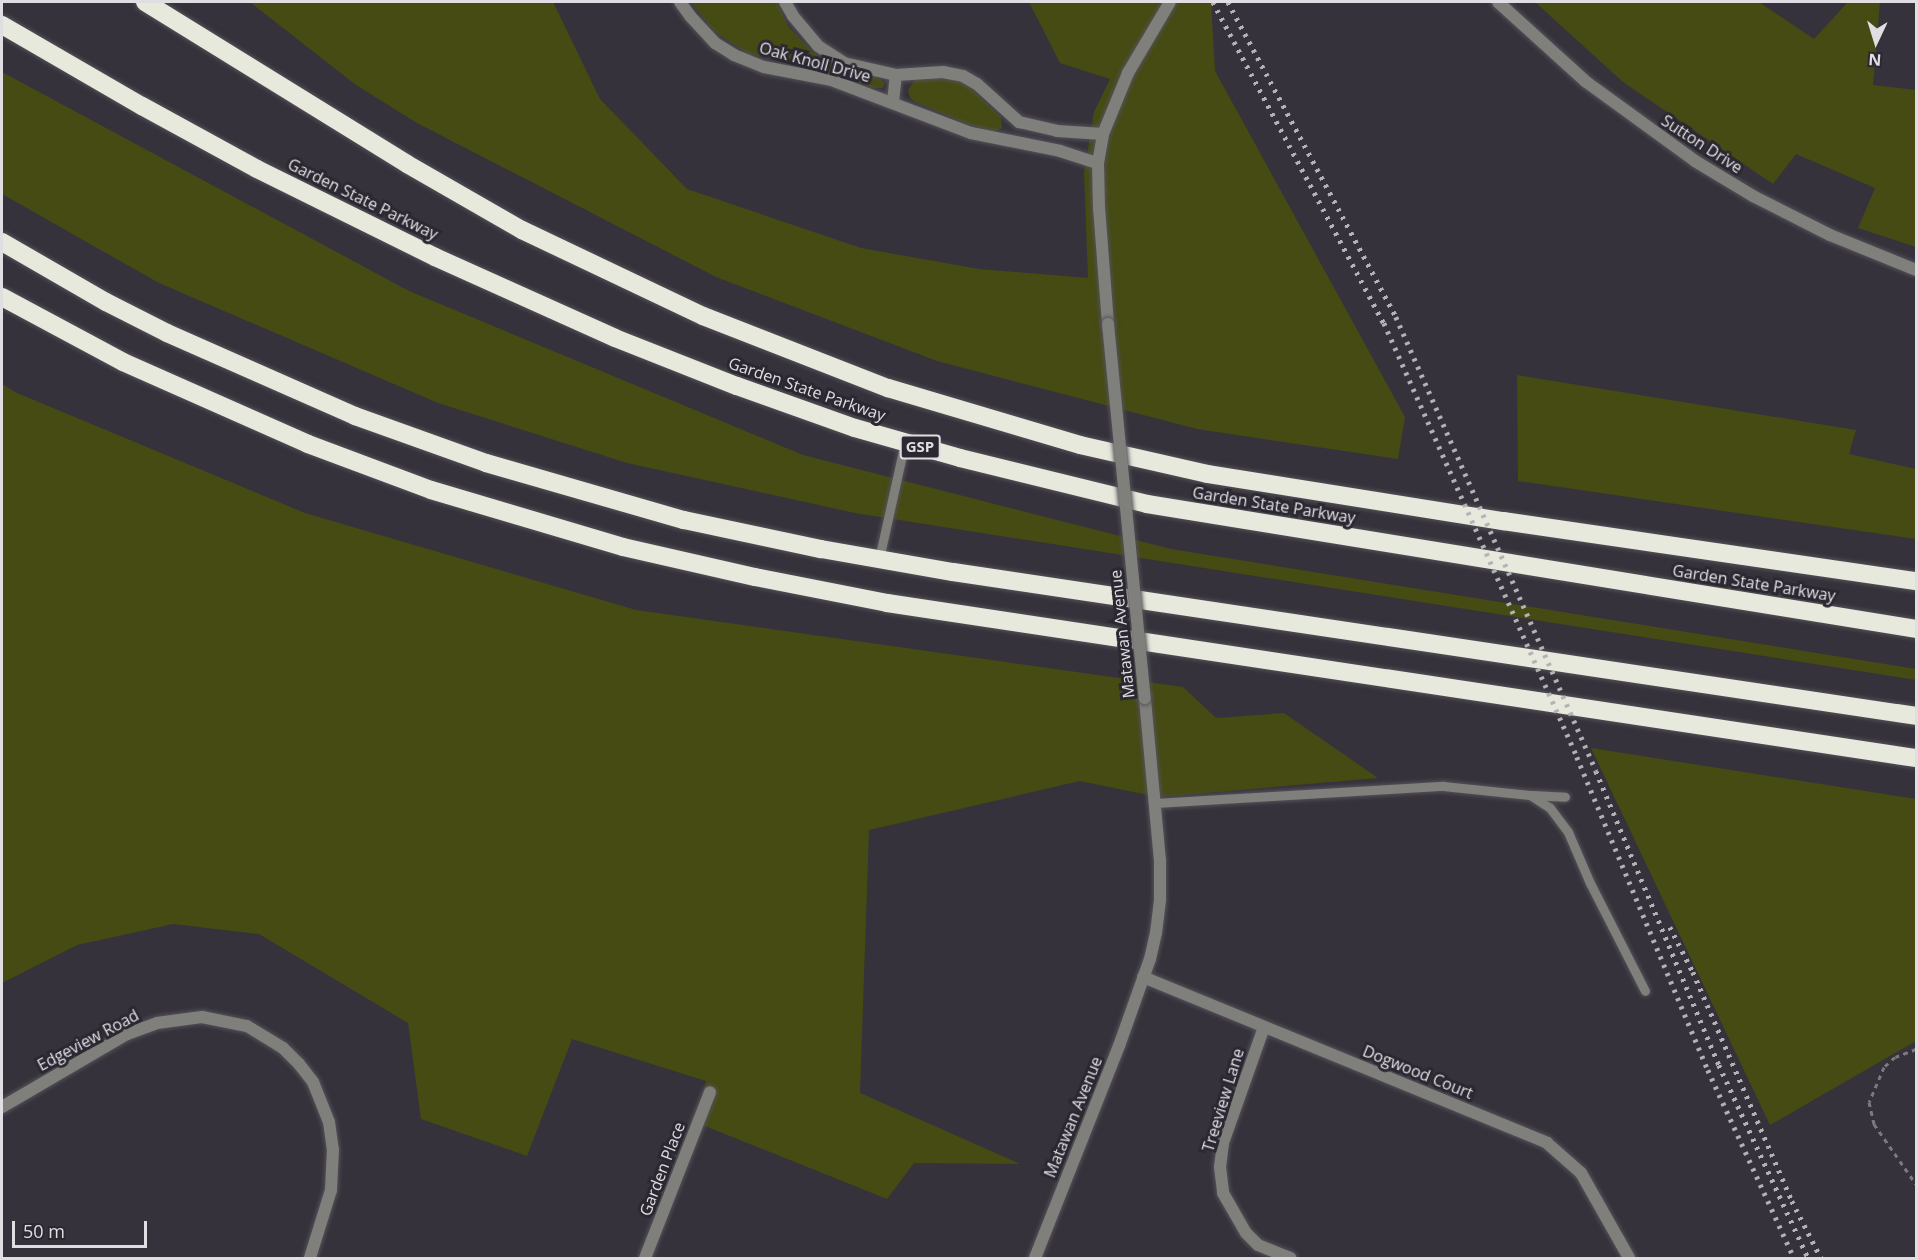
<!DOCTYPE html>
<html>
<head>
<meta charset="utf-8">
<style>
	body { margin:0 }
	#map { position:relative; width:1918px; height:1260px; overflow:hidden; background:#36323b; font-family:"Open Sans",sans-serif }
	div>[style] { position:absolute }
	.green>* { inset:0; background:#454b12 }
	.path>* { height:3px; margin-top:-1.5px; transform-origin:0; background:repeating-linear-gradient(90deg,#7d7981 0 4.5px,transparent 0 9px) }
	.roads { filter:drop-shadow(0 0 2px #555159) drop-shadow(0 0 2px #555159) }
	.service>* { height:9px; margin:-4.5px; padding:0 4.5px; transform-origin:4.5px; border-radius:4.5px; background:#7f807b }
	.minor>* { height:12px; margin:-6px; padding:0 6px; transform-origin:6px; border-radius:6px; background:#7f807b }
	.tertiary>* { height:12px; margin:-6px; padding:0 6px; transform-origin:6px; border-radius:6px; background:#7f807b }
	.motorway>* { height:18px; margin:-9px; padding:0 9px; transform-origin:9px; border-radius:9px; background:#e7e9dd }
	.rail>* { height:4.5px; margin-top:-2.25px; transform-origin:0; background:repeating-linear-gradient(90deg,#b4b1b7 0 3px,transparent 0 9px) }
	.bridges { filter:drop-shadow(0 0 2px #555159) drop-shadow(0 0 2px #555159) }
	.tertiary-bridge>* { height:12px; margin:-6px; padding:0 6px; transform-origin:6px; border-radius:6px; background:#7f807b }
	span { translate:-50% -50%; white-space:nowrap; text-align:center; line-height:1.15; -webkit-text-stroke:6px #2c2831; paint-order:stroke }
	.shield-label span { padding:2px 4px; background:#2c2831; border:2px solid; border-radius:4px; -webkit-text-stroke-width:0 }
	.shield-label { font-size:15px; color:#e0dde3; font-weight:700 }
	.street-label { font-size:16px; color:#e0dde3 }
	.frame { position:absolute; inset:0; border:3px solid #e0dde3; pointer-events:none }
	.north { position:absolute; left:1846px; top:12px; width:60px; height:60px; -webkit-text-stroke:4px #2c2831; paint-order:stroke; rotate:184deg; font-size:16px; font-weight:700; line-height:24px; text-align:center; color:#e0dde3 }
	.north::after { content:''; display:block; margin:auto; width:21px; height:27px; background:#e0dde3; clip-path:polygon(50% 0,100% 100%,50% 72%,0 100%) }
	.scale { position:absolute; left:12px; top:1221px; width:135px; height:27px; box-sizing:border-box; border:3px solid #e0dde3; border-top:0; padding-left:8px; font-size:18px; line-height:21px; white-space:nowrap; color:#e0dde3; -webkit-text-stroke:4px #2c2831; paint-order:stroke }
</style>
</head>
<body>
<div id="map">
	<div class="green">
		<i style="clip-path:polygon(250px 2px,553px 2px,600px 99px,687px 189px,861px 248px,979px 269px,1088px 278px,1084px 173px,1094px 112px,1110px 79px,1060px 63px,1029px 2px,1211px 2px,1215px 71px,1405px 417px,1398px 459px,1197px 429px,937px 361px,716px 277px,417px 123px,356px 85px)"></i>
		<i style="clip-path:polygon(691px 2px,777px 2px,788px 26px,814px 53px,844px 68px,875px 75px,885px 83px,883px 88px,873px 88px,818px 68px,748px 54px,714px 31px)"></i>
		<i style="clip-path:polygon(1535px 2px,1759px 2px,1814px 39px,1848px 2px,1880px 2px,1873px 85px,1916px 90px,1916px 247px,1858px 228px,1875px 188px,1796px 154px,1773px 184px,1623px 82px)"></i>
		<i style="clip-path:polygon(2px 72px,409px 291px,803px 455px,1171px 549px,1916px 669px,1916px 680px,855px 513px,627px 463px,438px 403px,159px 283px,2px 194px)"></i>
		<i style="clip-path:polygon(946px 78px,967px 84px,1001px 117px,1002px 128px,993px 132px,965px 123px,915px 102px,910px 98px,908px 90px,915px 80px)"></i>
		<i style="clip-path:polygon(1517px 375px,1856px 430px,1849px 454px,1916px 469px,1916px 539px,1518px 481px)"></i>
		<i style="clip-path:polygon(2px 384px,17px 393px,305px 513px,636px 610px,1183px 687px,1216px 718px,1284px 713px,1378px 778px,1158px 797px,1080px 781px,869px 830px,860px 1093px,1020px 1164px,914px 1163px,887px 1199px,695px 1122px,706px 1081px,572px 1039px,527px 1156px,421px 1119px,408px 1023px,259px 934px,173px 924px,77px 945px,2px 983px)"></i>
		<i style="clip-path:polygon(1591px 748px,1916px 799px,1916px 1041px,1770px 1125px)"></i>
	</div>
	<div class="path">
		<i style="left:1916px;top:1049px;width:22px;rotate:159deg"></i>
		<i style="left:1895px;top:1057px;width:15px;rotate:138deg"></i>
		<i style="left:1884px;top:1067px;width:38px;rotate:113deg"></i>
		<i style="left:1869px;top:1102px;width:23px;rotate:77deg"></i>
		<i style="left:1874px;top:1124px;width:73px;rotate:55deg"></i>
	</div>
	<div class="roads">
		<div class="service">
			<i style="left:879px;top:559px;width:120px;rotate:-77.5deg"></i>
			<i style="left:1532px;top:795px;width:33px;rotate:3deg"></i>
			<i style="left:1155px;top:803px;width:289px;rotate:-3.4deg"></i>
			<i style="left:1443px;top:786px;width:87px;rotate:5.9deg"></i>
			<i style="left:1530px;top:795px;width:24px;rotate:33deg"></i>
			<i style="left:1550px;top:808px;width:30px;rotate:53deg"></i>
			<i style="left:1568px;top:832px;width:56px;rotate:66.7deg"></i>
			<i style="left:1590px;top:883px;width:121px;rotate:63deg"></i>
		</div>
		<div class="minor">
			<i style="left:680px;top:2px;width:17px;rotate:54deg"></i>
			<i style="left:690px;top:16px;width:37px;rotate:47deg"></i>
			<i style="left:715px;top:43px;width:22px;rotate:32deg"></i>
			<i style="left:734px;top:55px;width:32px;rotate:22deg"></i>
			<i style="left:764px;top:67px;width:68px;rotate:11deg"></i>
			<i style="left:831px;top:80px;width:150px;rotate:20.7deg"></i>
			<i style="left:971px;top:133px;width:91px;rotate:11.4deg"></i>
			<i style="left:1060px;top:151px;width:40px;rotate:18deg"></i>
			<i style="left:785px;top:2px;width:16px;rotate:60deg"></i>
			<i style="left:793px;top:16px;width:39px;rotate:50deg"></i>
			<i style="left:818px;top:46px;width:31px;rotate:33deg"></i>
			<i style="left:844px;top:63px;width:53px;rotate:13deg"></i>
			<i style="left:896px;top:75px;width:47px;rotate:-3.7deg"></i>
			<i style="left:943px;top:72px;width:20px;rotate:11deg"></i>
			<i style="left:963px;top:76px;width:16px;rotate:30deg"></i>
			<i style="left:977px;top:84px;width:57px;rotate:42.1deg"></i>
			<i style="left:1019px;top:122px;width:39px;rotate:13deg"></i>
			<i style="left:1057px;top:131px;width:46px;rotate:3.7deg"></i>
			<i style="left:1498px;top:2px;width:118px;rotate:42.2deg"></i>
			<i style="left:1585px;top:81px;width:136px;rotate:36deg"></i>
			<i style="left:1695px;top:161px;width:68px;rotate:31.1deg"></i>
			<i style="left:1753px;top:196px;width:86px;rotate:26.9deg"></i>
			<i style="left:1830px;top:235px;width:93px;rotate:22.1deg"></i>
			<i style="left:893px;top:102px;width:27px;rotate:-84deg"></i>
			<i style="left:1143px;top:977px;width:437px;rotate:22.3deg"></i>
			<i style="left:1547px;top:1143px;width:45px;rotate:41.4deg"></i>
			<i style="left:1581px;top:1173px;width:98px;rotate:60.5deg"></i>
			<i style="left:1264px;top:1027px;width:123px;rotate:109.5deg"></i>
			<i style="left:1223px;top:1143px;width:24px;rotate:97deg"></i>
			<i style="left:1220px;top:1167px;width:26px;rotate:83deg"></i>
			<i style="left:1223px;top:1193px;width:46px;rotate:60.1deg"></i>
			<i style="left:1246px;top:1233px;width:17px;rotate:45deg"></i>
			<i style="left:1258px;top:1245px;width:35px;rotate:22deg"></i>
			<i style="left:2px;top:1107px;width:145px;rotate:-30.3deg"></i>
			<i style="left:127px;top:1034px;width:32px;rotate:-20deg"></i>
			<i style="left:157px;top:1023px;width:45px;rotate:-7.6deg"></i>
			<i style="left:202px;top:1017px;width:46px;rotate:11.3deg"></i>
			<i style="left:247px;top:1026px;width:42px;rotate:31.4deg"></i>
			<i style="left:283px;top:1048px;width:23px;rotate:45deg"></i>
			<i style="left:299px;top:1064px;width:23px;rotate:52deg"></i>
			<i style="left:313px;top:1082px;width:43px;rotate:68.2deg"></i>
			<i style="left:329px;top:1122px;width:27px;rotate:82deg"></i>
			<i style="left:333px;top:1149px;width:41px;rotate:92.8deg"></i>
			<i style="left:331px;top:1190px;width:71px;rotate:107.2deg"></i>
			<i style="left:645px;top:1258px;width:178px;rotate:-68.6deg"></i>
		</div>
		<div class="tertiary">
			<i style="left:1108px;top:324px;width:116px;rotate:-94.4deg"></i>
			<i style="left:1099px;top:208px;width:45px;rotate:-91.3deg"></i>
			<i style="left:1098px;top:163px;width:29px;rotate:-80deg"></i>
			<i style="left:1103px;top:134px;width:66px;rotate:-67.7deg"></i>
			<i style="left:1128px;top:73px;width:82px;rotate:-59.4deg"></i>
			<i style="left:1035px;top:1258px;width:228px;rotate:-68.4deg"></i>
			<i style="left:1119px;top:1046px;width:92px;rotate:-70.4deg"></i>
			<i style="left:1150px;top:959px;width:27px;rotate:-77deg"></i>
			<i style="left:1156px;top:933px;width:33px;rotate:-83deg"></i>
			<i style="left:1160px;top:900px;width:39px;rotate:-90deg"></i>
			<i style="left:1160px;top:861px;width:164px;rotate:-95.3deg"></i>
		</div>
		<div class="motorway">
			<i style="left:145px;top:2px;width:308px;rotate:31.7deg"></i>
			<i style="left:407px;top:164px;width:133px;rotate:29.9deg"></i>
			<i style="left:522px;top:230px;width:200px;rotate:25.4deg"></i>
			<i style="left:703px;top:316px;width:199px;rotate:21.3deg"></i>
			<i style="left:888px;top:388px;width:200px;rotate:16.5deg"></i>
			<i style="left:1080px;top:445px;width:131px;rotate:12.8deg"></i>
			<i style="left:1208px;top:474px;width:299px;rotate:9.1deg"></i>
			<i style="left:1503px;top:521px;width:417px;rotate:8.3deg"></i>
			<i style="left:2px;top:25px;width:162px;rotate:30.1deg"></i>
			<i style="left:142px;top:106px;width:131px;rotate:28.7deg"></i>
			<i style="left:257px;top:169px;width:199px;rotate:26.3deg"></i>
			<i style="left:435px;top:257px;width:197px;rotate:24.2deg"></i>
			<i style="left:615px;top:338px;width:131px;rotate:21.5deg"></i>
			<i style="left:737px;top:386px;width:125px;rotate:19.6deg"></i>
			<i style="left:855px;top:428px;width:109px;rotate:15.9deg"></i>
			<i style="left:960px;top:458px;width:193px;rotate:13.8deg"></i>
			<i style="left:1147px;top:504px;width:779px;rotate:9.23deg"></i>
			<i style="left:2px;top:242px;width:120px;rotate:30deg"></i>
			<i style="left:106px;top:302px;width:68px;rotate:26.9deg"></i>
			<i style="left:167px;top:333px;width:206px;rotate:23.8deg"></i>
			<i style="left:355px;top:416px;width:139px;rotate:19.7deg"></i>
			<i style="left:486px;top:463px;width:206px;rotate:16.1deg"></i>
			<i style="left:684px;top:520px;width:140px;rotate:12deg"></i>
			<i style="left:821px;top:549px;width:134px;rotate:9.9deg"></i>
			<i style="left:953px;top:572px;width:974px;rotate:8.5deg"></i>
			<i style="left:2px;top:297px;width:137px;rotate:28.2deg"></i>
			<i style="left:123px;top:362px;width:202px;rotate:23.9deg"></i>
			<i style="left:308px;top:444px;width:131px;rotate:20.5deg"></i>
			<i style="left:431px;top:490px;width:200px;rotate:16.5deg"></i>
			<i style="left:623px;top:547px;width:135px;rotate:12.8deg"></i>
			<i style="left:755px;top:577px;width:135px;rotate:11.1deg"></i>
			<i style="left:887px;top:603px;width:1041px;rotate:8.57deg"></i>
		</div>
	</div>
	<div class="rail">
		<i style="left:1213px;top:2px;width:364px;rotate:62deg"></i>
		<i style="left:1384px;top:323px;width:475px;rotate:66deg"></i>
		<i style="left:1577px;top:757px;width:339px;rotate:67.3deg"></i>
		<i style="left:1708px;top:1070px;width:207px;rotate:65.4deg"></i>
		<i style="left:1228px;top:2px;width:357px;rotate:61.9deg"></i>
		<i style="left:1396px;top:317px;width:496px;rotate:66.2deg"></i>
		<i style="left:1596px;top:771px;width:319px;rotate:67.3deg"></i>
		<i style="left:1719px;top:1065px;width:213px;rotate:65.2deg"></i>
		<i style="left:1670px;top:927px;width:51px;rotate:62.9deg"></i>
		<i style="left:1693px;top:972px;width:249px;rotate:66.6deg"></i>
		<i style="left:1792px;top:1201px;width:64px;rotate:63deg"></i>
	</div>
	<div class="bridges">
		<div class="tertiary-bridge">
			<i style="left:1108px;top:324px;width:376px;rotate:84.4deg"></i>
		</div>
	</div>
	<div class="shield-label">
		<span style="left:920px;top:447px">GSP</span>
	</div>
	<div class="street-label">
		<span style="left:815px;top:62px;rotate:15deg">Oak Knoll Drive</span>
		<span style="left:1702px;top:144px;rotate:33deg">Sutton Drive</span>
		<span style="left:363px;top:199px;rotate:26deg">Garden State Parkway</span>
		<span style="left:807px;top:389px;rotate:19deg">Garden State Parkway</span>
		<span style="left:1274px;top:505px;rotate:9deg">Garden State Parkway</span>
		<span style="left:1754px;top:583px;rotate:9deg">Garden State Parkway</span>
		<span style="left:1122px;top:634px;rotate:-96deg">Matawan Avenue</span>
		<span style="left:88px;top:1040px;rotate:-28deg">Edgeview Road</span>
		<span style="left:1418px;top:1072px;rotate:22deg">Dogwood Court</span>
		<span style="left:1223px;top:1100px;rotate:-73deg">Treeview Lane</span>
		<span style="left:1073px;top:1117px;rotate:-68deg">Matawan Avenue</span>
		<span style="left:662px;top:1169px;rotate:-69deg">Garden Place</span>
	</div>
	<div class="frame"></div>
	<div class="north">N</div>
	<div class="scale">50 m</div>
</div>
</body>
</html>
